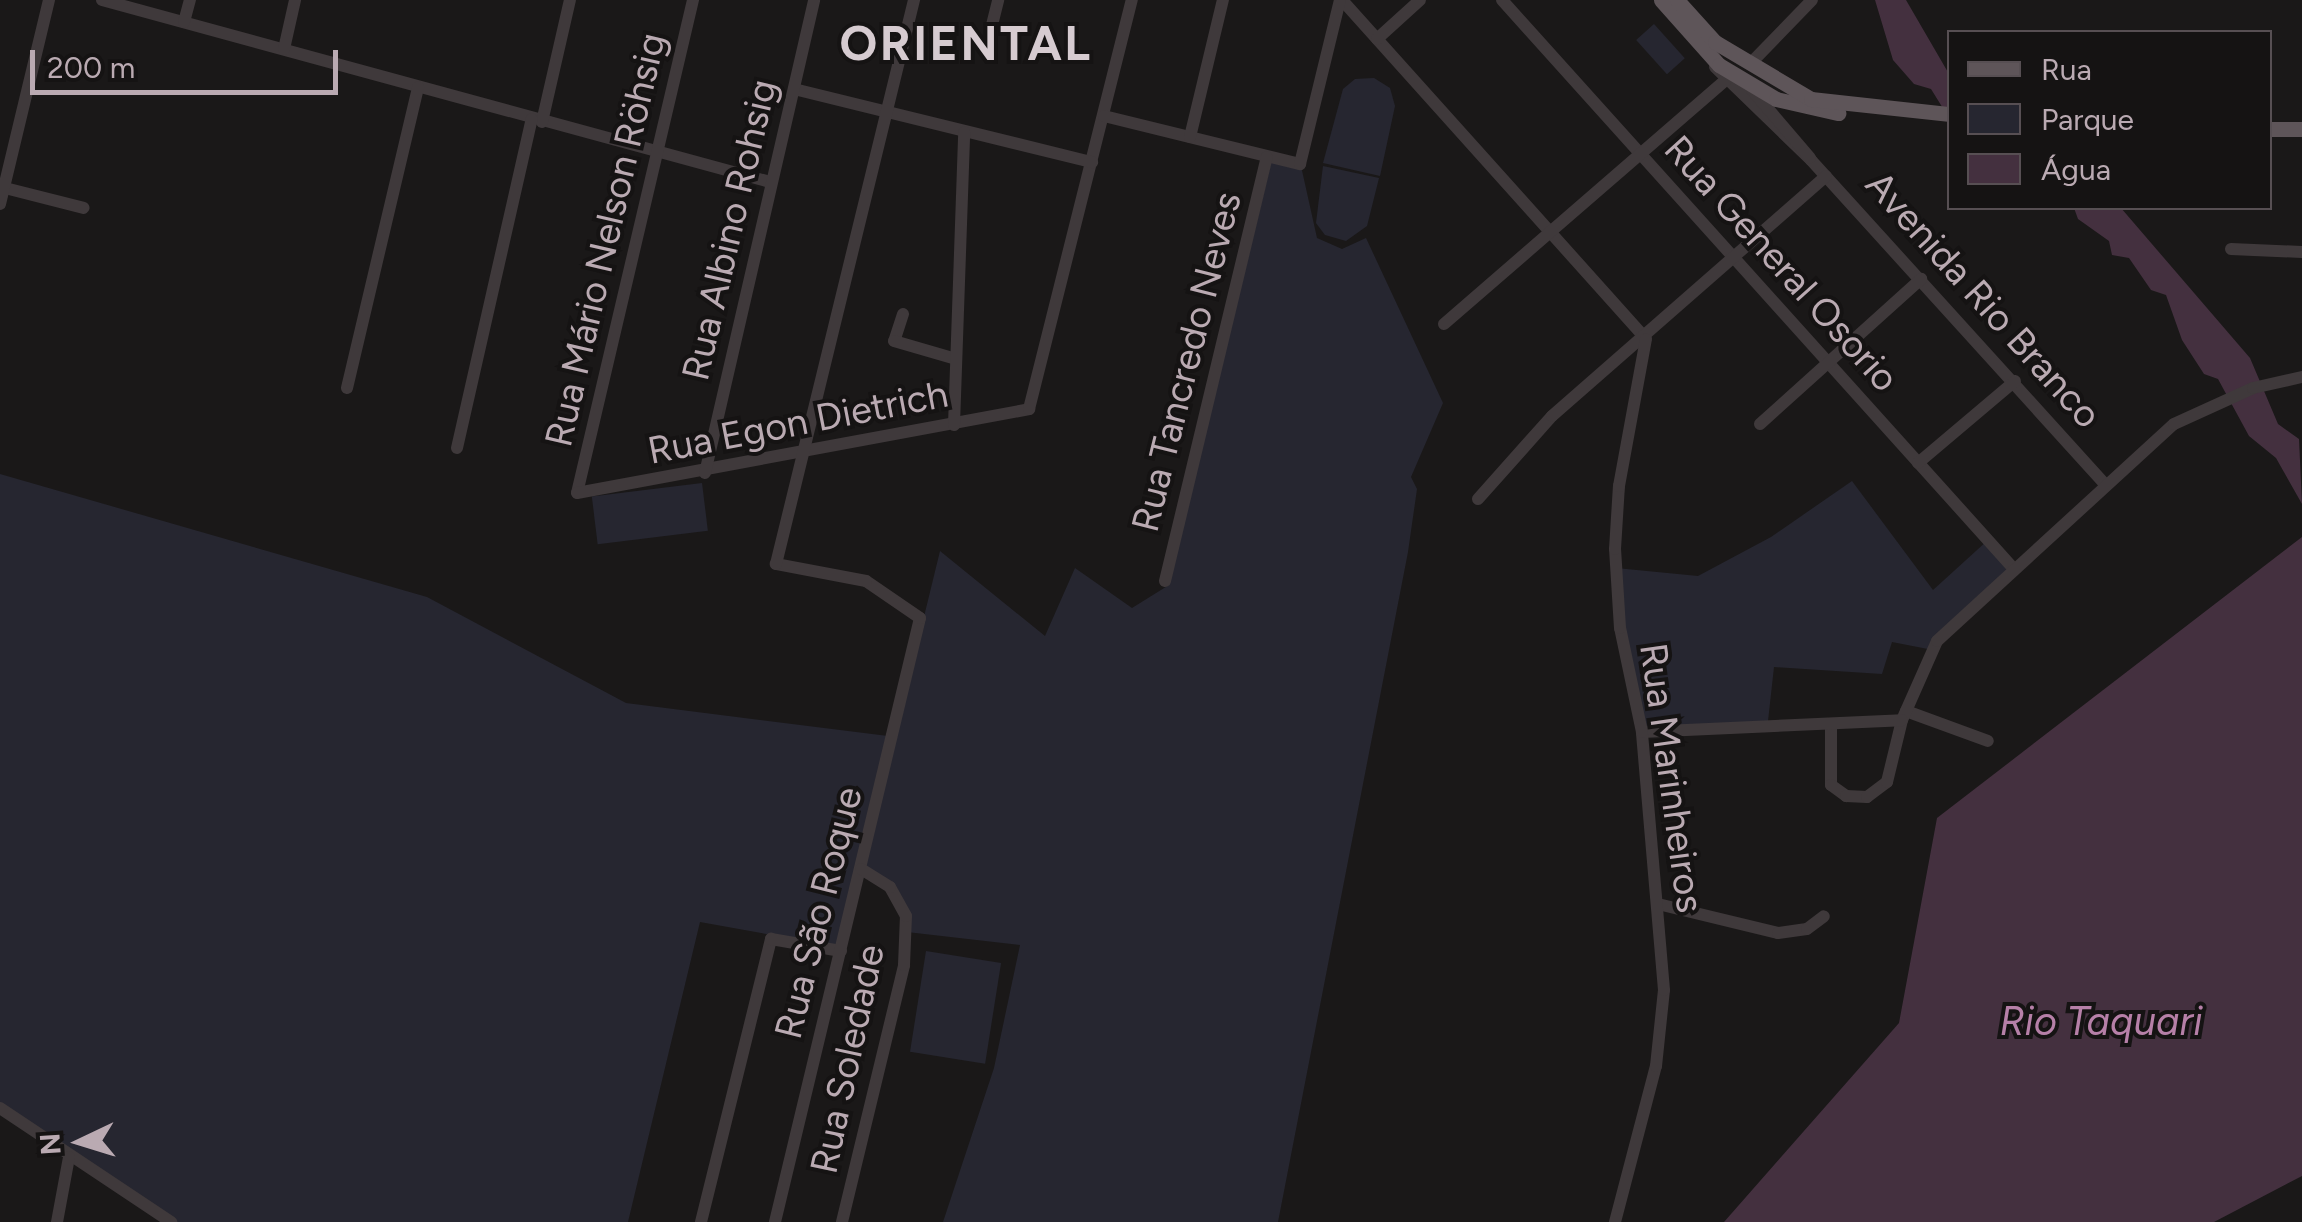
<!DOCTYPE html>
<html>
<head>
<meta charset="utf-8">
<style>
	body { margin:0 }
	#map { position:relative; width:2302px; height:1222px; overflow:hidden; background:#1a1818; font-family:Figtree,sans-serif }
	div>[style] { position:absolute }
	.green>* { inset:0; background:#262630; transform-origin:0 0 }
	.water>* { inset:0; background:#44303f }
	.minor>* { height:12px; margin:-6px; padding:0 6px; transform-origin:6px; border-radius:6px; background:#3f393b }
	.major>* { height:15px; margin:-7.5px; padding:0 7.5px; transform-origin:7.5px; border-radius:7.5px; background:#5e5559 }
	span { translate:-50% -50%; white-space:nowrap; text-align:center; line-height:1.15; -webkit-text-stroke:8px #151313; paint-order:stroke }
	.street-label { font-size:38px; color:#baaab2 }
	.water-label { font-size:40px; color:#b680a8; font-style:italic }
	.district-label { font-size:48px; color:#d6cbd0; font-weight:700; letter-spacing:2.5px }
	.legend { position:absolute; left:1947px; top:30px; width:325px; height:180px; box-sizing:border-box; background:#151313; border:2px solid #574f53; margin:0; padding:12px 18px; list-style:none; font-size:30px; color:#baaab2 }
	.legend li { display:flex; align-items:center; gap:20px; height:50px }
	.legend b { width:50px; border:2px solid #574f53 }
	.north { position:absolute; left:30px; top:1092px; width:100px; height:100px; -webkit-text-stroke:8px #151313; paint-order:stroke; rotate:266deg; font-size:28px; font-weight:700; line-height:40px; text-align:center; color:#baaab2 }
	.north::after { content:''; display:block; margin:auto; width:35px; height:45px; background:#baaab2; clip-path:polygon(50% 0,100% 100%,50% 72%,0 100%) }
	.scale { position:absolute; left:30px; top:50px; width:308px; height:45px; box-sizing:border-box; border:5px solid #baaab2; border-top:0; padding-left:12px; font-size:30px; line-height:35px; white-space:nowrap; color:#baaab2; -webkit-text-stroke:8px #151313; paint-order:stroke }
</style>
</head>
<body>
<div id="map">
	<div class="green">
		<i style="left:1654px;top:24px;width:46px;height:24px;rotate:48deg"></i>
		<i style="clip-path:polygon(1374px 78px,1390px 88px,1395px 106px,1380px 176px,1323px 163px,1343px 89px,1355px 79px)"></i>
		<i style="clip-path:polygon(1272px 159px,1301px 166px,1317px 238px,1342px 249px,1366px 238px,1443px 403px,1411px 477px,1417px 489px,1408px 552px,1278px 1222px,943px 1222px,994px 1068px,1020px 945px,907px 932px,891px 889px,862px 871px,940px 551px,1045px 636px,1075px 568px,1132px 608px,1169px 585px)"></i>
		<i style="clip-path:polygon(1323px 166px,1379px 178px,1367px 226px,1346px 241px,1325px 235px,1316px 223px)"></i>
		<i style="clip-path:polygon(0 474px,427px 597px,626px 703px,888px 736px,838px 947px,700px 922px,628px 1222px,171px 1222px,0 1108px)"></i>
		<i style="clip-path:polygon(1852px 481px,1933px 590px,1988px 540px,2014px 569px,1933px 650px,1892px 642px,1882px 674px,1774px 667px,1768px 721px,1642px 732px,1616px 568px,1698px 576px,1771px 537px)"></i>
		<i style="left:702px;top:483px;width:48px;height:111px;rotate:83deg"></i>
		<i style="left:926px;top:951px;width:76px;height:102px;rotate:9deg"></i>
	</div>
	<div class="water">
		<i style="clip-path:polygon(1875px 0,1906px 0,1949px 74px,1949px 118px,1931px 89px,1914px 84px,1893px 60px)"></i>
		<i style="clip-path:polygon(2074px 208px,2121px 208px,2250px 358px,2278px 424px,2299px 439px,2302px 504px,2276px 458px,2249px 436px,2218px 379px,2204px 374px,2182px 340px,2166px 295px,2151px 290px,2129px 258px,2112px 255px,2109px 241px,2078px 219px)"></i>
		<i style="clip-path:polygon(2302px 537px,2302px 1176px,2214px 1222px,1724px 1222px,1899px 1023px,1937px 818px)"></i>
	</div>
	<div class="minor">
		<i style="left:102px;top:0;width:692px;rotate:15.24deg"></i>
		<i style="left:693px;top:0;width:506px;rotate:103.24deg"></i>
		<i style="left:577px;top:493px;width:460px;rotate:-10.5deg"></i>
		<i style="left:1029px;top:409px;width:422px;rotate:-75.9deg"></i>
		<i style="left:1342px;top:0;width:455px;rotate:48.1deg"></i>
		<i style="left:1502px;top:0;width:765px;rotate:48.02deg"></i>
		<i style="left:184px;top:22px;width:23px;rotate:-75deg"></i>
		<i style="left:990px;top:33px;width:34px;rotate:-76deg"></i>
		<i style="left:1377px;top:39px;width:58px;rotate:-42.2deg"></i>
		<i style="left:284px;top:49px;width:50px;rotate:-77.3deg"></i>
		<i style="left:1750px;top:64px;width:89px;rotate:-45.9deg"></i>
		<i style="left:1715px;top:67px;width:134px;rotate:44.1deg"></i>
		<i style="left:1811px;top:160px;width:439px;rotate:47.8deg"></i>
		<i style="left:794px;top:89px;width:307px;rotate:13.8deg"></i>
		<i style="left:1752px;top:90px;width:89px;rotate:49.5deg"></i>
		<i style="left:1104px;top:116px;width:202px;rotate:13.8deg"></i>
		<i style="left:1300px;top:164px;width:169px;rotate:-76.3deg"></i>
		<i style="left:542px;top:122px;width:125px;rotate:-77.1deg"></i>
		<i style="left:1190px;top:137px;width:141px;rotate:-76.5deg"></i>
		<i style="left:5px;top:188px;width:81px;rotate:14.2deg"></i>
		<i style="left:0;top:204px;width:210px;rotate:-76.5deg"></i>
		<i style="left:2231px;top:249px;width:71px;rotate:2.4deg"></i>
		<i style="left:903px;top:314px;width:28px;rotate:108deg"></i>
		<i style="left:894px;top:341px;width:61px;rotate:16.1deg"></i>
		<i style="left:1444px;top:324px;width:374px;rotate:-40.9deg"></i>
		<i style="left:347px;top:388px;width:309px;rotate:-76.7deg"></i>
		<i style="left:1760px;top:424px;width:217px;rotate:-42deg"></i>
		<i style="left:954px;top:425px;width:293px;rotate:-88deg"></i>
		<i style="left:457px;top:448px;width:337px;rotate:-77.2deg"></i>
		<i style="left:1918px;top:463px;width:127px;rotate:-40.2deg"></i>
		<i style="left:705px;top:473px;width:485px;rotate:-77deg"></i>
		<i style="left:1478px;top:499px;width:111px;rotate:-48.3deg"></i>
		<i style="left:1552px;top:416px;width:364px;rotate:-41.2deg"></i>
		<i style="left:1165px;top:581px;width:436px;rotate:-76.5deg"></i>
		<i style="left:1906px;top:711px;width:87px;rotate:20.1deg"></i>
		<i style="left:1831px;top:724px;width:61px;rotate:90deg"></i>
		<i style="left:1831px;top:785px;width:19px;rotate:36deg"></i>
		<i style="left:1846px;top:796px;width:21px;rotate:3deg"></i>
		<i style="left:1867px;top:797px;width:25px;rotate:-37deg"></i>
		<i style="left:1887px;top:782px;width:64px;rotate:-76.4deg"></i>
		<i style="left:1902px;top:720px;width:86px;rotate:-66.1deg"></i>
		<i style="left:1937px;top:641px;width:321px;rotate:-42.5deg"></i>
		<i style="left:2174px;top:424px;width:87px;rotate:-24.5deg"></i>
		<i style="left:2253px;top:388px;width:50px;rotate:-12.7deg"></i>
		<i style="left:1642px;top:732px;width:260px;rotate:-2.6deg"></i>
		<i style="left:1658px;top:904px;width:123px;rotate:13.6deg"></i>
		<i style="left:1778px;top:933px;width:29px;rotate:-8deg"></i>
		<i style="left:1807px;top:929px;width:21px;rotate:-37deg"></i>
		<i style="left:0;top:1108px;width:206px;rotate:33.7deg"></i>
		<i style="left:57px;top:1222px;width:66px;rotate:-79.5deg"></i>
		<i style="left:701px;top:1222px;width:292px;rotate:-76.1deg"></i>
		<i style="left:771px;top:939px;width:71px;rotate:9.7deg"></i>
		<i style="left:775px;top:1222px;width:621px;rotate:-76.5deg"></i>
		<i style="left:920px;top:618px;width:65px;rotate:-145.6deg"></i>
		<i style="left:866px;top:581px;width:92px;rotate:-169.3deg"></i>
		<i style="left:776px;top:564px;width:581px;rotate:-76.25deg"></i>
		<i style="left:842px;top:1222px;width:264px;rotate:-76.4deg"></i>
		<i style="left:904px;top:965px;width:49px;rotate:-87.7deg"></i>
		<i style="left:906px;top:916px;width:33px;rotate:-119deg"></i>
		<i style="left:890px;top:887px;width:34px;rotate:-148deg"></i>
		<i style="left:1615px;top:1222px;width:161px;rotate:-75.3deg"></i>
		<i style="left:1656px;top:1066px;width:76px;rotate:-84deg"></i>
		<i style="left:1664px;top:990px;width:259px;rotate:-94.9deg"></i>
		<i style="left:1642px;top:732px;width:106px;rotate:-101.9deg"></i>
		<i style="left:1620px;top:628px;width:79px;rotate:-93.6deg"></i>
		<i style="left:1615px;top:549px;width:63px;rotate:-86.4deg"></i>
		<i style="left:1619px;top:486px;width:149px;rotate:-79.6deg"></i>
	</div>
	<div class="major">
		<i style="left:1661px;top:0;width:87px;rotate:48.3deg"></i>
		<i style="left:1719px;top:65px;width:66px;rotate:30.8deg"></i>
		<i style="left:1776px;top:99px;width:64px;rotate:12.7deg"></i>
		<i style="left:1677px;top:0;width:57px;rotate:47.9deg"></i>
		<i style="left:1715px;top:42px;width:112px;rotate:30.7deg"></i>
		<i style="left:1811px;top:99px;width:140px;rotate:6.2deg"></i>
		<i style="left:2270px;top:129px;width:32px"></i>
	</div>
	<div class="street-label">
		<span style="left:730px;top:230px;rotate:-77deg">Rua Albino Rohsig</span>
		<span style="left:606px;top:240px;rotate:-77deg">Rua Mário Nelson Röhsig</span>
		<span style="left:1781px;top:264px;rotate:48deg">Rua General Osorio</span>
		<span style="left:1983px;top:300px;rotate:48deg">Avenida Rio Branco</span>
		<span style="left:1187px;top:362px;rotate:-76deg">Rua Tancredo Neves</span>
		<span style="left:798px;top:423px;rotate:-11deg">Rua Egon Dietrich</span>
		<span style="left:1671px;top:778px;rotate:82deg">Rua Marinheiros</span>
		<span style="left:819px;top:913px;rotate:-76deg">Rua São Roque</span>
		<span style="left:848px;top:1059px;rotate:-78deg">Rua Soledade</span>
	</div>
	<div class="water-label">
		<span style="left:2101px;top:1021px">Rio Taquari</span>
	</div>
	<div class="district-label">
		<span style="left:966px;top:44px">ORIENTAL</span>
	</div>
	<ul class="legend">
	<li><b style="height:12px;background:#5e5559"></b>Rua</li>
	<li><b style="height:28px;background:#262630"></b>Parque</li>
	<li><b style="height:28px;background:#44303f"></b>Água</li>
	</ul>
	<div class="north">N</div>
	<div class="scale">200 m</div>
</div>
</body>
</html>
